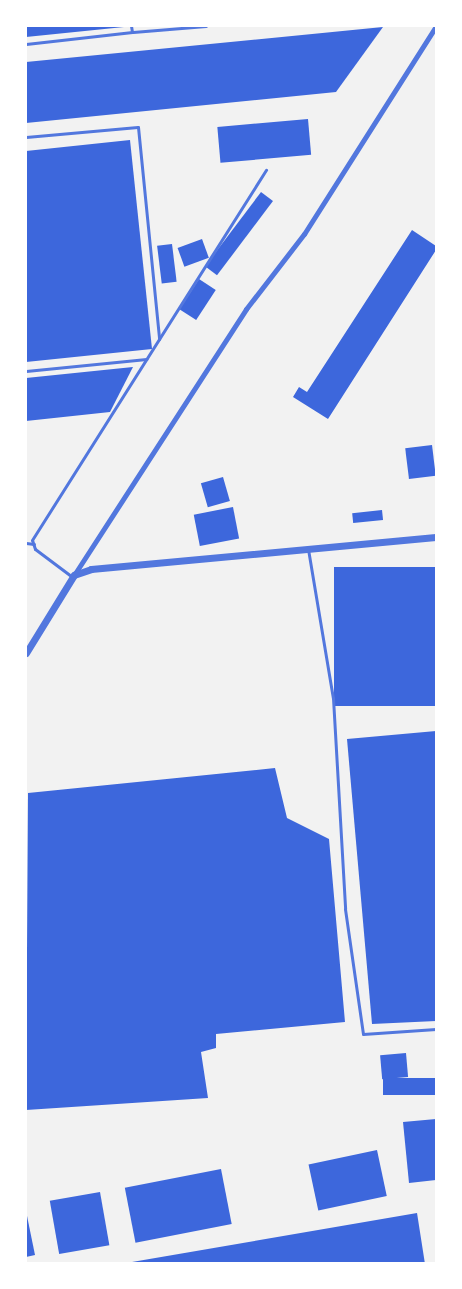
<!DOCTYPE html>
<html>
<head>
<meta charset="utf-8">
<style>
	body { margin:0 }
	#map { position:relative; width:462px; height:1289px; overflow:hidden; background:#f2f2f2; font-family:Overpass,sans-serif }
	div>[style] { position:absolute }
	.building>* { inset:0; background:#3d67dc; transform-origin:0 0 }
	.service>* { height:3px; margin:-1.5px; padding:0 1.5px; transform-origin:1.5px; border-radius:1.5px; background:#5277de }
	.minor>* { height:5px; margin:-2.5px; padding:0 2.5px; transform-origin:2.5px; border-radius:2.5px; background:#5277de }
	.tertiary>* { height:7px; margin:-3.5px; padding:0 3.5px; transform-origin:3.5px; border-radius:3.5px; background:#5277de }
	span { translate:-50% -50%; white-space:nowrap; text-align:center; line-height:1.15; -webkit-text-stroke:6px #fff; paint-order:stroke }
	.frame { position:absolute; inset:0; border:27px solid #fff; pointer-events:none }
</style>
</head>
<body>
<div id="map">
	<div class="building">
		<i style="clip-path:polygon(26px 26px,124px 26px,124px 27px,26px 37px)"></i>
		<i style="clip-path:polygon(383px 27px,336px 92px,26px 123px,26px 62px)"></i>
		<i style="left:308px;top:119px;width:36px;height:91px;rotate:85deg"></i>
		<i style="clip-path:polygon(130px 140px,152px 349px,26px 362px,26px 151px)"></i>
		<i style="left:261px;top:192px;width:15px;height:93px;rotate:37deg"></i>
		<i style="clip-path:polygon(412px 230px,436px 246px,436px 250px,328px 419px,293px 397px,299px 387px,307px 392px)"></i>
		<i style="left:202px;top:239px;width:20px;height:26px;rotate:70deg"></i>
		<i style="left:172px;top:244px;width:38px;height:15px;rotate:83deg"></i>
		<i style="left:199px;top:279px;width:20px;height:36px;rotate:33deg"></i>
		<i style="clip-path:polygon(133px 367px,110px 412px,26px 421px,26px 378px)"></i>
		<i style="left:432px;top:445px;width:31px;height:27px;rotate:83deg"></i>
		<i style="left:223px;top:477px;width:25px;height:23px;rotate:74deg"></i>
		<i style="left:233px;top:507px;width:32px;height:40px;rotate:79deg"></i>
		<i style="left:382px;top:510px;width:10px;height:30px;rotate:84deg"></i>
		<i style="left:436px;top:567px;width:139px;height:102px;rotate:90deg"></i>
		<i style="clip-path:polygon(436px 731px,436px 1021px,372px 1024px,347px 739px)"></i>
		<i style="clip-path:polygon(275px 768px,287px 818px,329px 839px,345px 1022px,216px 1034px,216px 1048px,201px 1052px,208px 1098px,26px 1110px,28px 793px)"></i>
		<i style="left:406px;top:1053px;width:24px;height:26px;rotate:85deg"></i>
		<i style="left:436px;top:1078px;width:17px;height:53px;rotate:90deg"></i>
		<i style="clip-path:polygon(436px 1119px,436px 1180px,409px 1183px,403px 1122px)"></i>
		<i style="left:377px;top:1150px;width:47px;height:70px;rotate:78deg"></i>
		<i style="left:221px;top:1169px;width:56px;height:98px;rotate:79deg"></i>
		<i style="left:100px;top:1192px;width:54px;height:51px;rotate:80deg"></i>
		<i style="clip-path:polygon(26px 1211px,35px 1255px,26px 1257px)"></i>
		<i style="clip-path:polygon(417px 1213px,425px 1264px,132px 1264px,132px 1262px)"></i>
	</div>
	<div class="service">
		<i style="left:133px;top:32px;width:73px;rotate:-4.7deg"></i>
		<i style="left:26px;top:44px;width:107px;rotate:-6.5deg"></i>
		<i style="left:132px;top:32px;width:6px;rotate:-99deg"></i>
		<i style="left:26px;top:137px;width:112px;rotate:-5.1deg"></i>
		<i style="left:138px;top:127px;width:213px;rotate:84.3deg"></i>
		<i style="left:26px;top:371px;width:121px;rotate:-5.7deg"></i>
		<i style="left:26px;top:543px;width:8px;rotate:7deg"></i>
		<i style="left:308px;top:549px;width:151px;rotate:80.5deg"></i>
		<i style="left:333px;top:698px;width:211px;rotate:86.7deg"></i>
		<i style="left:345px;top:909px;width:126px;rotate:81.8deg"></i>
		<i style="left:363px;top:1034px;width:73px;rotate:-3.9deg"></i>
		<i style="left:71px;top:576px;width:45px;rotate:-143.1deg"></i>
		<i style="left:35px;top:549px;width:9px;rotate:-108deg"></i>
		<i style="left:32px;top:540px;width:438px;rotate:-57.7deg"></i>
	</div>
	<div class="minor">
		<i style="left:74px;top:575px;width:317px;rotate:-57.1deg"></i>
		<i style="left:246px;top:309px;width:95px;rotate:-52.3deg"></i>
		<i style="left:304px;top:234px;width:246px;rotate:-57.6deg"></i>
	</div>
	<div class="tertiary">
		<i style="left:26px;top:653px;width:92px;rotate:-58.4deg"></i>
		<i style="left:74px;top:575px;width:18px;rotate:-19deg"></i>
		<i style="left:91px;top:569px;width:346px;rotate:-5.3deg"></i>
	</div>
	<div class="frame"></div>
</div>
</body>
</html>
